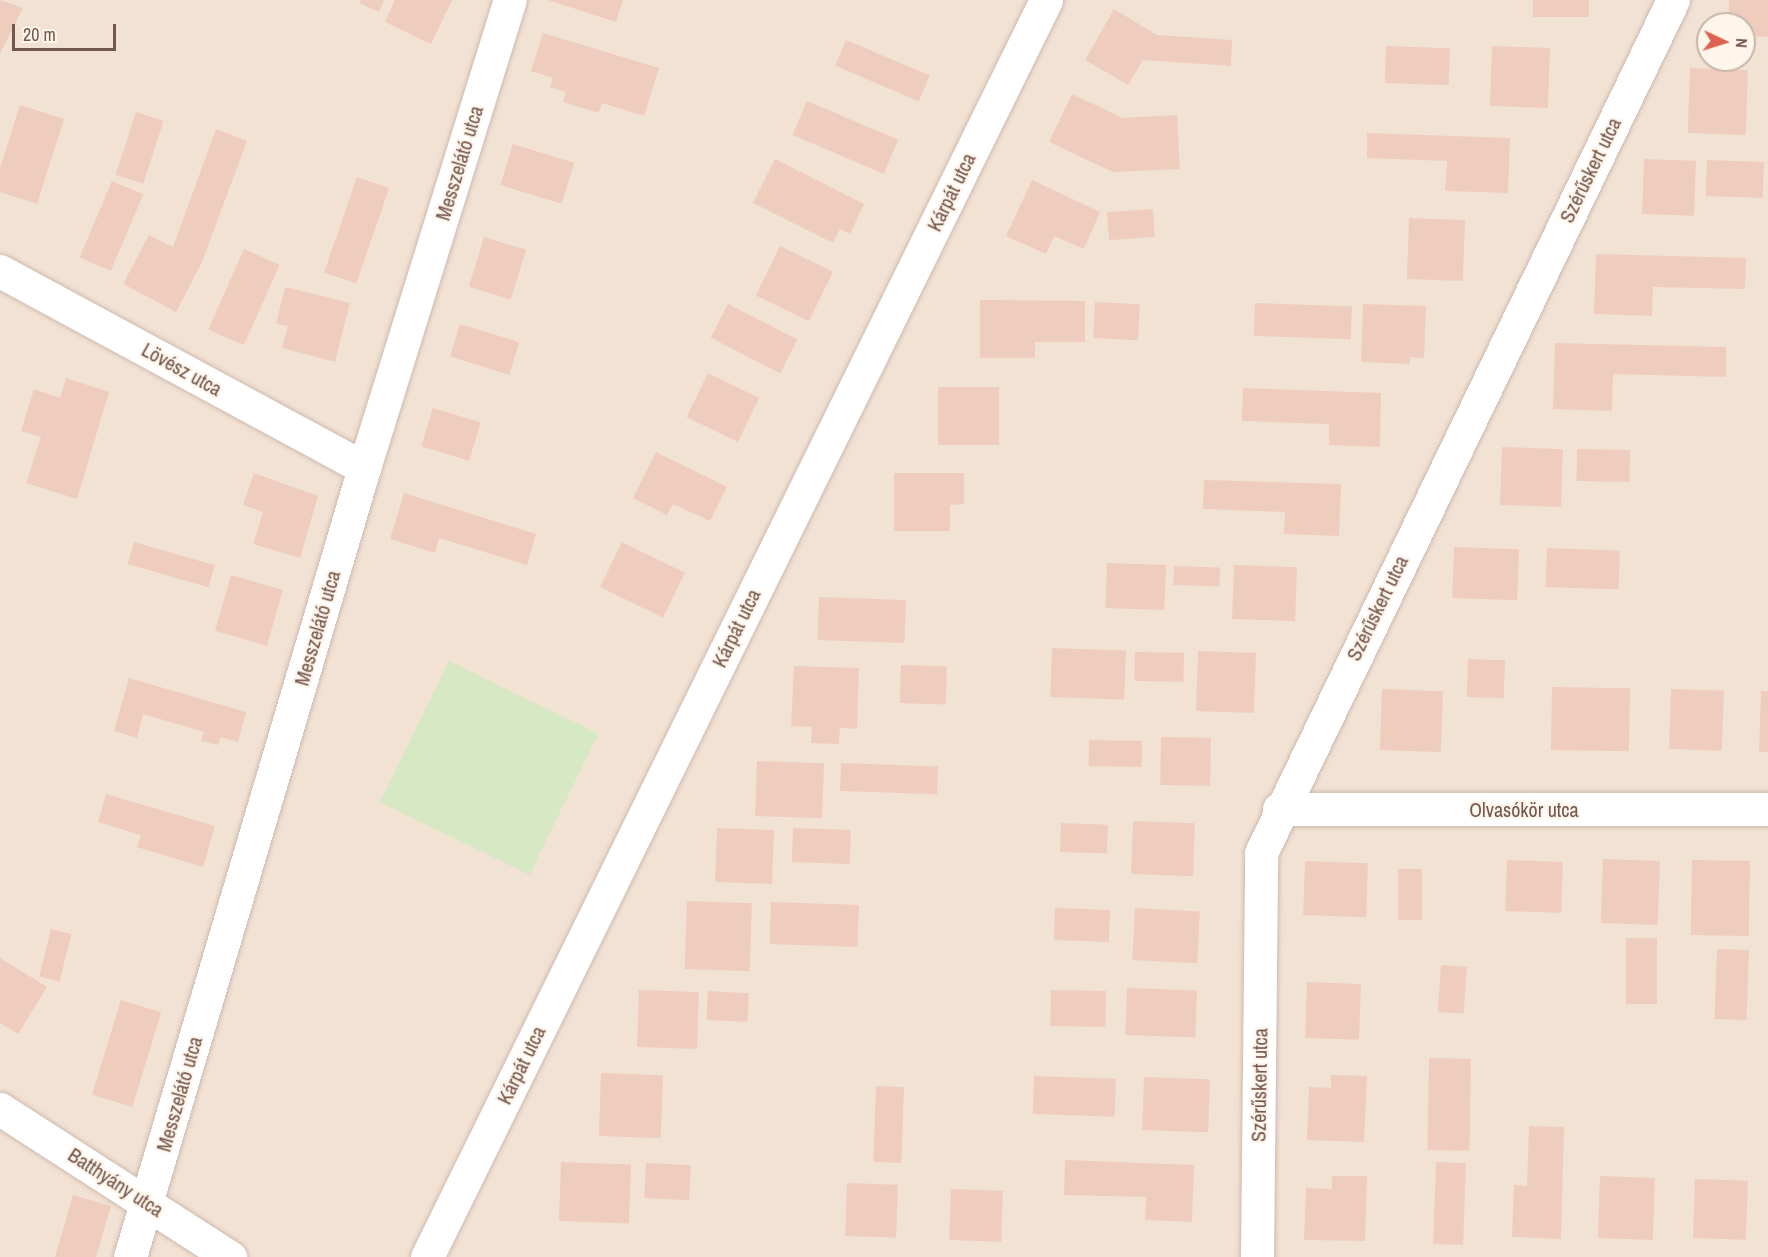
<!DOCTYPE html>
<html>
<head>
<meta charset="utf-8">
<style>
	body { margin:0 }
	#map { position:relative; width:1768px; height:1257px; overflow:hidden; background:#fbf0e5; font-family:"Archivo Narrow",sans-serif }
	div>[style] { position:absolute }
	.residential>* { inset:0; background:#f2e2d4 }
	.green>* { inset:0; background:#d6e8c4; transform-origin:0 0 }
	.building>* { inset:0; background:#efcdbe; transform-origin:0 0 }
	.roads { filter:drop-shadow(0 0 2px #cebaaf) drop-shadow(0 0 2px #cebaaf) }
	.minor>* { height:33px; margin:-16.5px; padding:0 16.5px; transform-origin:16.5px; border-radius:16.5px; background:#fff }
	span { translate:-50% -50%; white-space:nowrap; text-align:center; line-height:1.15; -webkit-text-stroke:4.5px #fef5eb; paint-order:stroke }
	.street-label { font-size:20px; color:#73564c }
	.north { position:absolute; left:1696px; top:12px; width:60px; height:60px; box-sizing:border-box; background:#fef5eb; border:2px solid #c6b5ab; border-radius:50%; rotate:94deg; font-size:16px; font-weight:700; line-height:24px; text-align:center; color:#73564c }
	.north::after { content:''; display:block; margin:auto; width:21px; height:27px; background:#df6250; clip-path:polygon(50% 0,100% 100%,50% 72%,0 100%) }
	.scale { position:absolute; left:12px; top:24px; width:104px; height:27px; box-sizing:border-box; border:3px solid #73564c; border-top:0; padding-left:8px; font-size:18px; line-height:21px; white-space:nowrap; color:#73564c; -webkit-text-stroke:4px #fef5eb; paint-order:stroke }
</style>
</head>
<body>
<div id="map">
	<div class="residential">
		<i style="clip-path:polygon(evenodd,0 0,1768px 0,1768px 1257px,0 1257px,0 0,1708px 24px,1744px 24px,1744px 60px,1708px 60px,1708px 24px)"></i>
	</div>
	<div class="green">
		<i style="left:449px;top:661px;width:166px;height:157px;rotate:26deg"></i>
	</div>
	<div class="building">
		<i style="clip-path:polygon(0 0,23px 8px,0 54px)"></i>
		<i style="clip-path:polygon(361px 0,384px 0,379px 12px,359px 3px)"></i>
		<i style="clip-path:polygon(395px 0,452px 0,431px 44px,385px 22px)"></i>
		<i style="clip-path:polygon(548px 0,623px 0,616px 22px)"></i>
		<i style="left:1533px;top:0;width:56px;height:17px"></i>
		<i style="clip-path:polygon(1729px 0,1768px 0,1768px 37px,1744px 36px,1744px 24px,1728px 24px)"></i>
		<i style="clip-path:polygon(1114px 9px,1157px 35px,1232px 40px,1231px 66px,1143px 60px,1128px 85px,1085px 60px)"></i>
		<i style="clip-path:polygon(543px 33px,659px 68px,644px 116px,602px 103px,599px 113px,563px 102px,566px 92px,550px 87px,553px 78px,531px 71px)"></i>
		<i style="left:846px;top:40px;width:91px;height:28px;rotate:23deg"></i>
		<i style="left:1386px;top:46px;width:64px;height:37px;rotate:2deg"></i>
		<i style="left:1492px;top:46px;width:58px;height:60px;rotate:2deg"></i>
		<i style="left:1690px;top:68px;width:58px;height:65px;rotate:2deg"></i>
		<i style="clip-path:polygon(1072px 94px,1123px 118px,1177px 115px,1180px 169px,1113px 172px,1049px 142px)"></i>
		<i style="left:807px;top:101px;width:99px;height:37px;rotate:23deg"></i>
		<i style="clip-path:polygon(20px 105px,64px 119px,37px 204px,0 192px,0 168px)"></i>
		<i style="left:136px;top:112px;width:29px;height:66px;rotate:18deg"></i>
		<i style="clip-path:polygon(216px 129px,247px 141px,202px 262px,176px 312px,123px 284px,149px 235px,173px 247px)"></i>
		<i style="clip-path:polygon(1367px 133px,1510px 138px,1508px 193px,1445px 191px,1447px 161px,1367px 158px)"></i>
		<i style="left:513px;top:144px;width:64px;height:43px;rotate:17deg"></i>
		<i style="clip-path:polygon(775px 159px,864px 204px,850px 234px,840px 229px,833px 243px,753px 203px)"></i>
		<i style="left:1644px;top:159px;width:52px;height:55px;rotate:2deg"></i>
		<i style="left:1707px;top:160px;width:57px;height:36px;rotate:2deg"></i>
		<i style="left:357px;top:177px;width:34px;height:101px;rotate:19deg"></i>
		<i style="clip-path:polygon(1032px 180px,1100px 212px,1084px 249px,1054px 236px,1046px 254px,1006px 236px)"></i>
		<i style="left:112px;top:181px;width:34px;height:83px;rotate:23deg"></i>
		<i style="left:1153px;top:209px;width:28px;height:46px;rotate:86deg"></i>
		<i style="left:1409px;top:218px;width:56px;height:61px;rotate:2deg"></i>
		<i style="left:484px;top:237px;width:44px;height:52px;rotate:17deg"></i>
		<i style="left:780px;top:246px;width:59px;height:55px;rotate:26deg"></i>
		<i style="left:244px;top:249px;width:39px;height:88px;rotate:24deg"></i>
		<i style="clip-path:polygon(1596px 254px,1746px 258px,1745px 289px,1653px 287px,1652px 316px,1594px 314px)"></i>
		<i style="clip-path:polygon(285px 287px,350px 303px,335px 362px,282px 348px,288px 326px,276px 324px)"></i>
		<i style="clip-path:polygon(980px 300px,1085px 301px,1085px 342px,1035px 342px,1035px 358px,980px 358px)"></i>
		<i style="left:1095px;top:302px;width:45px;height:36px;rotate:3deg"></i>
		<i style="left:1255px;top:303px;width:97px;height:33px;rotate:2deg"></i>
		<i style="left:728px;top:304px;width:78px;height:38px;rotate:27deg"></i>
		<i style="clip-path:polygon(1363px 304px,1426px 306px,1424px 358px,1410px 357px,1410px 364px,1361px 362px)"></i>
		<i style="left:460px;top:324px;width:62px;height:34px;rotate:17deg"></i>
		<i style="clip-path:polygon(1555px 343px,1726px 347px,1726px 377px,1613px 374px,1612px 411px,1553px 409px)"></i>
		<i style="left:708px;top:373px;width:57px;height:49px;rotate:26deg"></i>
		<i style="clip-path:polygon(66px 378px,109px 392px,77px 499px,26px 483px,41px 437px,21px 431px,34px 389px,60px 398px)"></i>
		<i style="left:938px;top:387px;width:61px;height:58px"></i>
		<i style="clip-path:polygon(1243px 388px,1381px 393px,1380px 447px,1329px 445px,1329px 424px,1242px 421px)"></i>
		<i style="left:433px;top:408px;width:50px;height:40px;rotate:17deg"></i>
		<i style="left:1502px;top:447px;width:61px;height:58px;rotate:2deg"></i>
		<i style="left:1577px;top:449px;width:53px;height:32px;rotate:1deg"></i>
		<i style="clip-path:polygon(656px 452px,727px 487px,710px 521px,673px 504px,667px 515px,633px 498px)"></i>
		<i style="clip-path:polygon(254px 473px,318px 496px,300px 558px,253px 544px,263px 512px,243px 505px)"></i>
		<i style="clip-path:polygon(894px 473px,964px 473px,964px 504px,950px 505px,950px 531px,894px 531px)"></i>
		<i style="clip-path:polygon(1204px 480px,1341px 484px,1339px 536px,1284px 534px,1285px 512px,1203px 509px)"></i>
		<i style="clip-path:polygon(404px 493px,536px 534px,527px 565px,439px 538px,435px 553px,390px 539px)"></i>
		<i style="left:134px;top:542px;width:84px;height:23px;rotate:16deg"></i>
		<i style="left:622px;top:542px;width:70px;height:50px;rotate:26deg"></i>
		<i style="left:1454px;top:547px;width:65px;height:51px;rotate:2deg"></i>
		<i style="left:1547px;top:548px;width:73px;height:39px;rotate:2deg"></i>
		<i style="left:1107px;top:563px;width:59px;height:45px;rotate:2deg"></i>
		<i style="left:1234px;top:565px;width:63px;height:54px;rotate:2deg"></i>
		<i style="left:1174px;top:566px;width:46px;height:19px;rotate:2deg"></i>
		<i style="left:231px;top:575px;width:54px;height:58px;rotate:16deg"></i>
		<i style="left:819px;top:597px;width:87px;height:43px;rotate:2deg"></i>
		<i style="left:1052px;top:648px;width:74px;height:49px;rotate:2deg"></i>
		<i style="left:1198px;top:651px;width:58px;height:60px;rotate:2deg"></i>
		<i style="left:1135px;top:652px;width:49px;height:29px;rotate:1deg"></i>
		<i style="left:1468px;top:659px;width:37px;height:38px;rotate:2deg"></i>
		<i style="left:901px;top:665px;width:46px;height:38px;rotate:2deg"></i>
		<i style="clip-path:polygon(794px 666px,859px 668px,857px 729px,840px 728px,839px 744px,811px 743px,812px 727px,791px 726px)"></i>
		<i style="clip-path:polygon(129px 678px,246px 712px,238px 742px,221px 737px,218px 745px,201px 741px,204px 732px,143px 714px,137px 738px,114px 731px)"></i>
		<i style="left:1552px;top:687px;width:78px;height:63px;rotate:1deg"></i>
		<i style="left:1382px;top:689px;width:61px;height:61px;rotate:2deg"></i>
		<i style="left:1671px;top:689px;width:53px;height:60px;rotate:2deg"></i>
		<i style="clip-path:polygon(1761px 691px,1768px 691px,1768px 752px,1759px 752px)"></i>
		<i style="left:1161px;top:737px;width:50px;height:48px;rotate:1deg"></i>
		<i style="left:1089px;top:740px;width:53px;height:26px;rotate:1deg"></i>
		<i style="left:757px;top:761px;width:67px;height:55px;rotate:2deg"></i>
		<i style="left:841px;top:763px;width:97px;height:28px;rotate:2deg"></i>
		<i style="clip-path:polygon(106px 794px,215px 826px,203px 867px,137px 847px,141px 835px,98px 822px)"></i>
		<i style="left:1133px;top:821px;width:62px;height:53px;rotate:2deg"></i>
		<i style="left:1061px;top:823px;width:47px;height:29px;rotate:2deg"></i>
		<i style="left:717px;top:828px;width:57px;height:54px;rotate:2deg"></i>
		<i style="left:793px;top:828px;width:58px;height:34px;rotate:2deg"></i>
		<i style="left:1603px;top:859px;width:57px;height:64px;rotate:2deg"></i>
		<i style="left:1507px;top:860px;width:56px;height:51px;rotate:2deg"></i>
		<i style="left:1692px;top:860px;width:58px;height:75px;rotate:1deg"></i>
		<i style="left:1305px;top:861px;width:63px;height:54px;rotate:2deg"></i>
		<i style="left:1398px;top:869px;width:24px;height:51px"></i>
		<i style="left:687px;top:901px;width:65px;height:68px;rotate:2deg"></i>
		<i style="left:771px;top:902px;width:88px;height:42px;rotate:2deg"></i>
		<i style="left:1055px;top:908px;width:55px;height:32px;rotate:2deg"></i>
		<i style="left:1135px;top:908px;width:65px;height:52px;rotate:3deg"></i>
		<i style="left:51px;top:929px;width:21px;height:49px;rotate:14deg"></i>
		<i style="left:1626px;top:938px;width:31px;height:66px"></i>
		<i style="left:1717px;top:949px;width:32px;height:70px;rotate:2deg"></i>
		<i style="clip-path:polygon(0 958px,47px 987px,18px 1034px,0 1023px)"></i>
		<i style="left:1441px;top:965px;width:26px;height:47px;rotate:4deg"></i>
		<i style="left:1307px;top:982px;width:54px;height:56px;rotate:2deg"></i>
		<i style="left:1127px;top:988px;width:70px;height:47px;rotate:2deg"></i>
		<i style="left:639px;top:990px;width:60px;height:57px;rotate:2deg"></i>
		<i style="left:1051px;top:990px;width:55px;height:36px;rotate:1deg"></i>
		<i style="left:708px;top:991px;width:41px;height:29px;rotate:3deg"></i>
		<i style="left:121px;top:1000px;width:42px;height:99px;rotate:17deg"></i>
		<i style="left:1429px;top:1058px;width:42px;height:92px;rotate:1deg"></i>
		<i style="left:601px;top:1073px;width:62px;height:63px;rotate:2deg"></i>
		<i style="clip-path:polygon(1331px 1075px,1367px 1076px,1364px 1142px,1307px 1140px,1309px 1087px,1331px 1088px)"></i>
		<i style="left:1034px;top:1076px;width:82px;height:38px;rotate:2deg"></i>
		<i style="left:1144px;top:1077px;width:66px;height:53px;rotate:2deg"></i>
		<i style="left:876px;top:1086px;width:28px;height:76px;rotate:2deg"></i>
		<i style="clip-path:polygon(1529px 1126px,1564px 1127px,1561px 1239px,1512px 1237px,1514px 1185px,1527px 1186px)"></i>
		<i style="clip-path:polygon(1065px 1160px,1194px 1165px,1192px 1222px,1145px 1220px,1146px 1197px,1064px 1195px)"></i>
		<i style="left:561px;top:1162px;width:70px;height:59px;rotate:2deg"></i>
		<i style="left:1436px;top:1162px;width:30px;height:82px;rotate:2deg"></i>
		<i style="left:646px;top:1163px;width:45px;height:35px;rotate:3deg"></i>
		<i style="clip-path:polygon(1332px 1176px,1367px 1176px,1365px 1241px,1304px 1240px,1306px 1188px,1332px 1189px)"></i>
		<i style="left:1600px;top:1176px;width:55px;height:62px;rotate:2deg"></i>
		<i style="left:1695px;top:1179px;width:53px;height:59px;rotate:2deg"></i>
		<i style="left:847px;top:1183px;width:51px;height:53px;rotate:2deg"></i>
		<i style="left:951px;top:1189px;width:52px;height:51px;rotate:2deg"></i>
		<i style="clip-path:polygon(73px 1195px,111px 1206px,96px 1257px,55px 1257px)"></i>
	</div>
	<div class="roads">
		<div class="minor">
			<i style="left:0;top:271px;width:414px;rotate:28.4deg"></i>
			<i style="left:1279px;top:809px;width:489px"></i>
			<i style="left:0;top:1109px;width:274px;rotate:32.8deg"></i>
			<i style="left:130px;top:1257px;width:823px;rotate:-73.48deg"></i>
			<i style="left:364px;top:468px;width:490px;rotate:-72.7deg"></i>
			<i style="left:427px;top:1257px;width:1401px;rotate:-63.78deg"></i>
			<i style="left:1257px;top:1257px;width:404px;rotate:-89.4deg"></i>
			<i style="left:1261px;top:853px;width:947px;rotate:-64.22deg"></i>
		</div>
	</div>
	<div class="street-label">
		<span style="left:459px;top:163px;rotate:-73deg">Messzelátó utca</span>
		<span style="left:1590px;top:170px;rotate:-64deg">Szérűskert utca</span>
		<span style="left:951px;top:192px;rotate:-64deg">Kárpát utca</span>
		<span style="left:182px;top:369px;rotate:29deg">Lövész utca</span>
		<span style="left:1377px;top:608px;rotate:-64deg">Szérűskert utca</span>
		<span style="left:317px;top:628px;rotate:-74deg">Messzelátó utca</span>
		<span style="left:736px;top:628px;rotate:-64deg">Kárpát utca</span>
		<span style="left:1524px;top:809px">Olvasókör utca</span>
		<span style="left:521px;top:1065px;rotate:-64deg">Kárpát utca</span>
		<span style="left:1259px;top:1085px;rotate:-89deg">Szérűskert utca</span>
		<span style="left:179px;top:1094px;rotate:-74deg">Messzelátó utca</span>
		<span style="left:116px;top:1182px;rotate:33deg">Batthyány utca</span>
	</div>
	<div class="north">N</div>
	<div class="scale">20 m</div>
</div>
</body>
</html>
